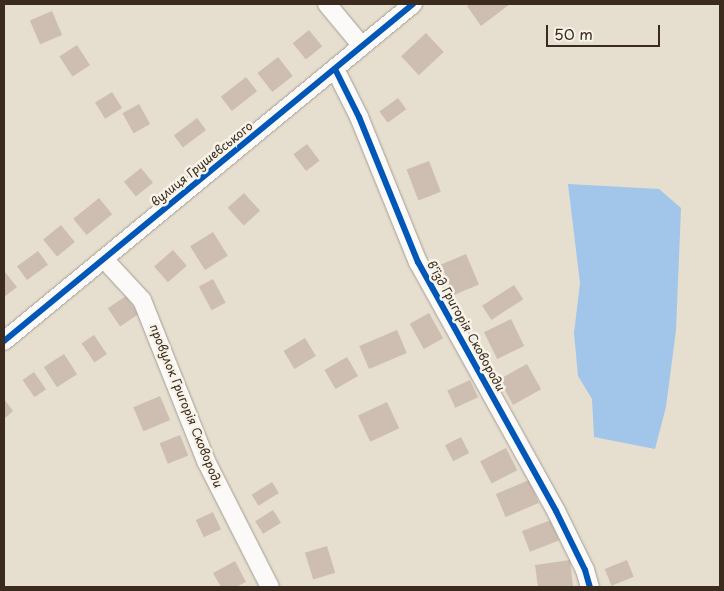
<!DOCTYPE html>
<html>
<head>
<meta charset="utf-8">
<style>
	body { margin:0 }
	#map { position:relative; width:724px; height:591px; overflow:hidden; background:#e6decf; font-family:"Playpen Sans",sans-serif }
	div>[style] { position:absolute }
	.water>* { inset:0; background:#a1c6e9 }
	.building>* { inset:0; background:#cebeb2; transform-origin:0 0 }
	.roads { filter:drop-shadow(0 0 1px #a59e94) drop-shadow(0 0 1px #a59e94) }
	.minor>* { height:18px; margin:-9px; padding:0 9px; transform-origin:9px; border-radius:9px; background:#fbfaf8 }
	.cycleway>* { height:6px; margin:-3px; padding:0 3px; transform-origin:3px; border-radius:3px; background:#0057b8 }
	span { translate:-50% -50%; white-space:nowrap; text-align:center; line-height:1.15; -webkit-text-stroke:5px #f7f3e8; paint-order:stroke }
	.street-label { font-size:12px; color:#3b2a1e }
	.frame { position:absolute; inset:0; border:5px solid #3b2a1e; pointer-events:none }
	.scale { position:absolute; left:546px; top:25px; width:114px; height:22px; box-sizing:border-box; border:2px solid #3b2a1e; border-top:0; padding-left:6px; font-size:15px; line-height:18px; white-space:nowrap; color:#3b2a1e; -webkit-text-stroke:4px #f7f3e8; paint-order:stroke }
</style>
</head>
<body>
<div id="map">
	<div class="water">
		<i style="clip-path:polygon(568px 184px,659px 189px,681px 208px,676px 330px,666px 407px,655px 449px,594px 437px,592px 399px,578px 376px,574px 333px,580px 283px)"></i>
	</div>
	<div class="building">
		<i style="clip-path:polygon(470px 4px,510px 4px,481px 26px,467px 6px)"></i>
		<i style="left:52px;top:11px;width:26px;height:24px;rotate:67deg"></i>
		<i style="left:309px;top:30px;width:21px;height:21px;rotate:51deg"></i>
		<i style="left:426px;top:33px;width:26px;height:34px;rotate:47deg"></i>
		<i style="left:77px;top:45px;width:24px;height:21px;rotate:57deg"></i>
		<i style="left:278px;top:57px;width:24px;height:26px;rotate:52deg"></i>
		<i style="left:246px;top:77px;width:18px;height:32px;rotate:52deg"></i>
		<i style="left:112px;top:92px;width:19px;height:20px;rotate:58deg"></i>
		<i style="left:398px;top:98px;width:14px;height:23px;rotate:54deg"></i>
		<i style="left:139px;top:104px;width:23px;height:19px;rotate:61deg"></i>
		<i style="left:197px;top:118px;width:15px;height:29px;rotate:53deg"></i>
		<i style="left:307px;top:144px;width:21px;height:17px;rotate:53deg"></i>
		<i style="left:429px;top:161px;width:33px;height:24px;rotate:69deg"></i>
		<i style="left:141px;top:168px;width:19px;height:22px;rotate:51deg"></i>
		<i style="left:244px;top:193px;width:24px;height:22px;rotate:48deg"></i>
		<i style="left:99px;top:198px;width:21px;height:33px;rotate:51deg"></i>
		<i style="left:61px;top:225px;width:22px;height:23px;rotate:51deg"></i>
		<i style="left:213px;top:232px;width:28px;height:27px;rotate:58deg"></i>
		<i style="left:173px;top:250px;width:21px;height:25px;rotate:49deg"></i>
		<i style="left:38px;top:251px;width:17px;height:26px;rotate:54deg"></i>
		<i style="left:466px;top:254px;width:33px;height:27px;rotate:67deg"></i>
		<i style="clip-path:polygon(4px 271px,17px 287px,4px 297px)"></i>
		<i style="left:213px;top:279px;width:27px;height:16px;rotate:62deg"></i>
		<i style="left:514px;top:285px;width:17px;height:38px;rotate:57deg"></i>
		<i style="left:126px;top:296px;width:22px;height:22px;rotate:56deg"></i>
		<i style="left:429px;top:313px;width:29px;height:22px;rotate:61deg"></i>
		<i style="left:511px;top:319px;width:30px;height:30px;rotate:64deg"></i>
		<i style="left:397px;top:330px;width:25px;height:41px;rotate:67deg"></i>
		<i style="left:94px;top:335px;width:23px;height:15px;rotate:56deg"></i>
		<i style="left:305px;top:338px;width:21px;height:25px;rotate:59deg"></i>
		<i style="left:64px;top:354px;width:24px;height:24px;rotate:57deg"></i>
		<i style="left:347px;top:357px;width:22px;height:26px;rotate:60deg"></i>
		<i style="left:527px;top:364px;width:29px;height:32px;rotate:61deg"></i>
		<i style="left:34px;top:372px;width:21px;height:14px;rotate:55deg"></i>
		<i style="left:470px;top:380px;width:19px;height:25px;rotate:65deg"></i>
		<i style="left:160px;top:396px;width:26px;height:29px;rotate:67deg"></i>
		<i style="clip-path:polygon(4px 399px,13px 411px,4px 419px)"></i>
		<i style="left:387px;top:402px;width:29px;height:32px;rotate:65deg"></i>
		<i style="left:180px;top:435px;width:22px;height:22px;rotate:68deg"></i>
		<i style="left:461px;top:437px;width:18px;height:18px;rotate:63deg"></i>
		<i style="left:506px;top:448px;width:25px;height:29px;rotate:63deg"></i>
		<i style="left:529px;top:480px;width:25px;height:36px;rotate:67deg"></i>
		<i style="left:272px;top:482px;width:13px;height:24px;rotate:58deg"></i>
		<i style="left:273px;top:510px;width:15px;height:21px;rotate:58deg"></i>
		<i style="left:213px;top:512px;width:19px;height:19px;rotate:65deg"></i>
		<i style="left:551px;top:520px;width:22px;height:31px;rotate:69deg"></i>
		<i style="left:327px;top:546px;width:28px;height:23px;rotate:73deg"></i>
		<i style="clip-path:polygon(570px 560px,573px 587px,538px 587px,535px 565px)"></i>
		<i style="left:627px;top:560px;width:18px;height:24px;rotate:68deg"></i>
		<i style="clip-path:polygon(235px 561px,246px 582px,236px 587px,221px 587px,213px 573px)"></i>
	</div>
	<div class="roads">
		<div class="minor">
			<i style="left:327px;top:4px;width:53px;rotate:50.3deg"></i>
			<i style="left:335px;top:69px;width:54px;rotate:63.4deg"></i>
			<i style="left:359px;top:117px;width:157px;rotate:67.9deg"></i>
			<i style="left:418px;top:262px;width:285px;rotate:61deg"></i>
			<i style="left:556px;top:511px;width:66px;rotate:63.8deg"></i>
			<i style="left:585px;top:570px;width:18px;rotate:74deg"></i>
			<i style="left:104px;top:259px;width:56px;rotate:47.2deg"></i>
			<i style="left:142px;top:300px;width:175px;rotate:68.3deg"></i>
			<i style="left:207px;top:463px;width:139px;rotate:63.1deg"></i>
			<i style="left:4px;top:341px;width:530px;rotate:-39.49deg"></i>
		</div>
	</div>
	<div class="cycleway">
		<i style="left:335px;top:69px;width:54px;rotate:63.4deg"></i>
		<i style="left:359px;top:117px;width:157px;rotate:67.9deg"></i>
		<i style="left:418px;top:262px;width:285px;rotate:61deg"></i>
		<i style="left:556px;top:511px;width:66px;rotate:63.8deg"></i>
		<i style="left:585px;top:570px;width:18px;rotate:74deg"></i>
		<i style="left:4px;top:341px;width:530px;rotate:-39.49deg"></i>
	</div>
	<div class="street-label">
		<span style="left:202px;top:164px;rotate:-39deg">вулиця Грушевського</span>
		<span style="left:466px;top:326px;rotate:61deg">в'їзд Григорія Сковороди</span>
		<span style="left:186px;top:406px;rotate:68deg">провулок Григорія Сковороди</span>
	</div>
	<div class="frame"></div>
	<div class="scale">50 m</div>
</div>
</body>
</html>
